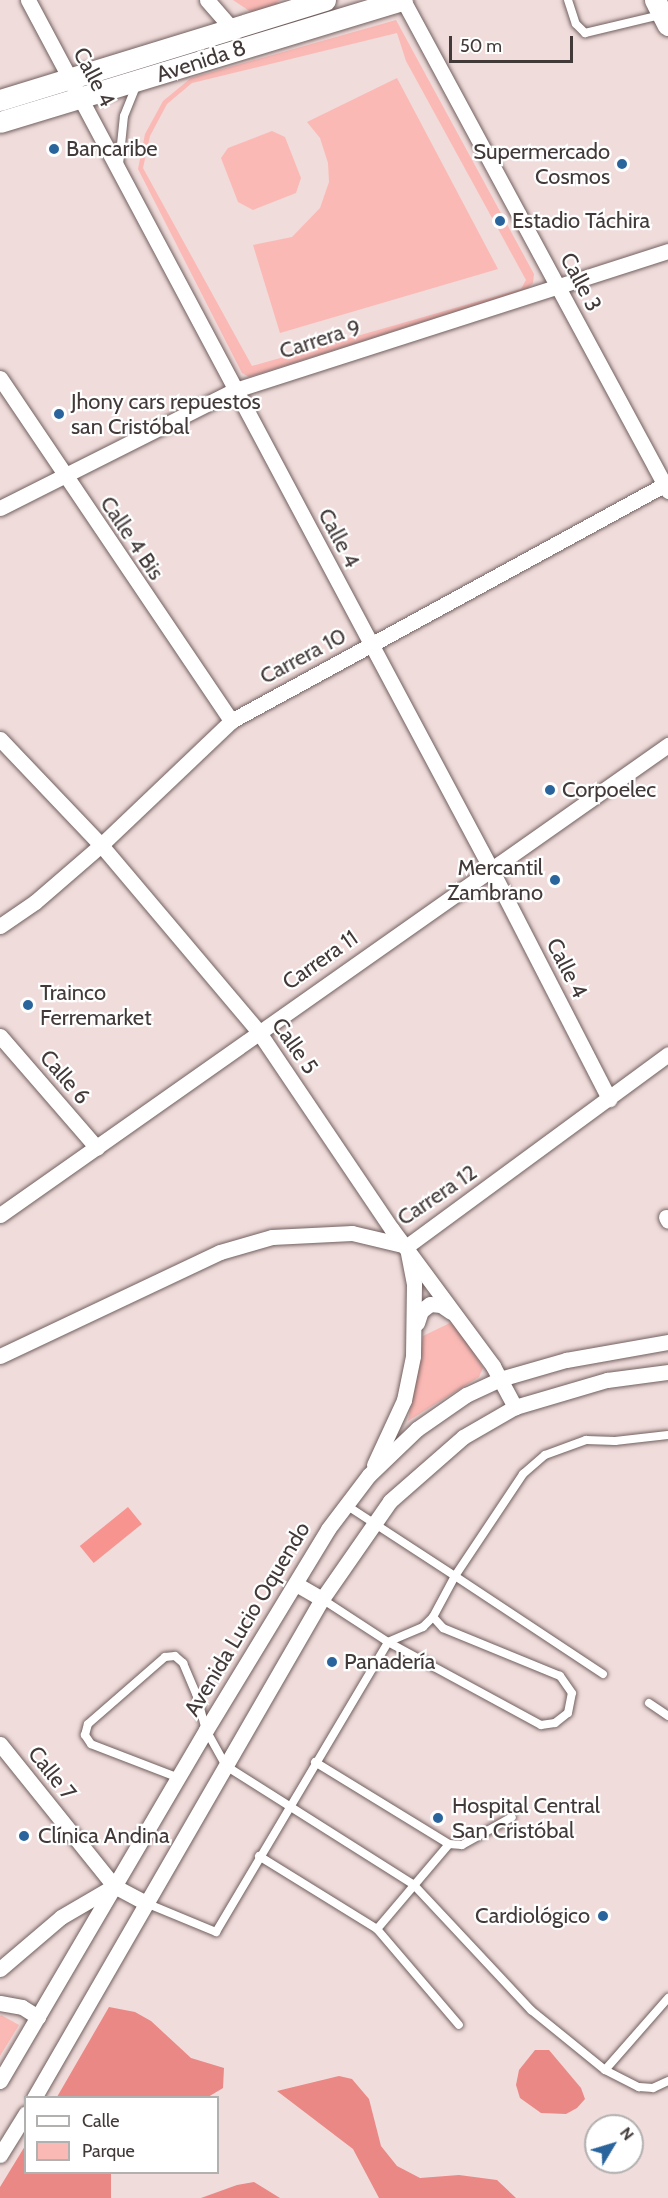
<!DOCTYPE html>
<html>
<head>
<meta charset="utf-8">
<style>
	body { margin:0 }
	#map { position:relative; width:668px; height:2198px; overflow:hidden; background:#f0dcdb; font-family:Cabin,sans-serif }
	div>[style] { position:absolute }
	.green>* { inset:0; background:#fbb9b5 }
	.forest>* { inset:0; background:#ea8885 }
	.water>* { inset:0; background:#f79490; transform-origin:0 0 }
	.roads { filter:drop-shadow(0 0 2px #71605f) drop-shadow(0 0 2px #71605f) }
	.lane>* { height:8px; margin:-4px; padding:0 4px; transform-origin:4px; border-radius:4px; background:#fff }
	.street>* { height:15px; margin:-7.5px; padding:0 7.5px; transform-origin:7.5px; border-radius:7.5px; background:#fff }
	.secondary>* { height:21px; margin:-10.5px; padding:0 10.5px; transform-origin:10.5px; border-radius:10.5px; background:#fff }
	.dots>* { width:16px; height:16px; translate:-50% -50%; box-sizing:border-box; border:3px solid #fff; border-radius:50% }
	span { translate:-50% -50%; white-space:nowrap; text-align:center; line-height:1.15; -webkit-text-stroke:4.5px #fff; paint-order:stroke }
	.street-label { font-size:22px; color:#423a39 }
	.poi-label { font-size:22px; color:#423a39 }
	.left { translate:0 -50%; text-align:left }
	.right { translate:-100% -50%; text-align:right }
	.legend { position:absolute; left:24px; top:2096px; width:195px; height:78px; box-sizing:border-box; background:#fff; border:2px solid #b3b0b0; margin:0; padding:8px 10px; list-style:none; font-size:18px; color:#423a39 }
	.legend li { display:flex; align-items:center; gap:12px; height:30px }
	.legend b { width:30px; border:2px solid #b3b0b0 }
	.north { position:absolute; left:584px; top:2114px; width:60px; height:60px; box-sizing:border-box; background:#fff; border:2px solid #b3b0b0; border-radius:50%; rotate:52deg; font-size:16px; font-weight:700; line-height:24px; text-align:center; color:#423a39 }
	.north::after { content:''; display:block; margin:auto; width:21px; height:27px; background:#29649c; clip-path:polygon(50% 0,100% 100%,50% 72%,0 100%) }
	.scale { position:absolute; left:449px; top:36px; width:124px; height:27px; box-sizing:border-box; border:3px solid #423a39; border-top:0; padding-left:8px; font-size:18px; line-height:21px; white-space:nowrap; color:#423a39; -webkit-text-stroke:4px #fff; paint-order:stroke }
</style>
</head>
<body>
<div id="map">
	<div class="green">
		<i style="clip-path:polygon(233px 0,281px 0,276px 2px,284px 5px,254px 14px)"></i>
		<i style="clip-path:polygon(evenodd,396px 20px,534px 274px,533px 283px,527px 289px,249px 377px,242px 373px,138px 169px,145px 134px,163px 101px,191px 78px,396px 20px,397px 33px,406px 61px,526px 280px,521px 289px,252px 366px,143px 168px,150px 136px,167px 104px,192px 83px,397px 33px)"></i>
		<i style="clip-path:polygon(397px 78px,498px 269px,280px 333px,253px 245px,292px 237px,320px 208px,329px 182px,328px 163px,320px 138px,307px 122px)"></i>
		<i style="clip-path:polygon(272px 131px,285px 137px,301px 178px,296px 193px,253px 210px,238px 202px,221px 158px,228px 148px)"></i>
		<i style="clip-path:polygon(454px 1321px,483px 1368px,479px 1377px,408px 1421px,423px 1336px)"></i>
		<i style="clip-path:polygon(1px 2015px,19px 2025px,0 2056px,0 2016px)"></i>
	</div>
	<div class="forest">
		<i style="clip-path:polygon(109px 2007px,135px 2012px,151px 2021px,191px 2058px,224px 2068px,223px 2088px,208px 2097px,57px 2097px)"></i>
		<i style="clip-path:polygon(535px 2050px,549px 2050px,581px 2088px,585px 2099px,577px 2108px,566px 2114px,541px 2113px,520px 2098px,516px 2085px,519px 2070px)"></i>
		<i style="clip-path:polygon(339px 2076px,352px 2079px,369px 2099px,381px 2146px,397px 2166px,420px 2178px,459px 2175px,497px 2180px,516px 2198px,379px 2198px,353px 2149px,277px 2091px)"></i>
		<i style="clip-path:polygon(25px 2146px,26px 2172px,111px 2173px,111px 2198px,0 2198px,0 2187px)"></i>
		<i style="clip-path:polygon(254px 2182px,280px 2198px,201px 2198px,237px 2185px)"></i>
	</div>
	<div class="water">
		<i style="left:128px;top:1507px;width:22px;height:62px;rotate:51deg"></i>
	</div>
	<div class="roads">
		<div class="lane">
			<i style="left:568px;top:0;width:25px;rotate:72deg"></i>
			<i style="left:576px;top:24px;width:13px;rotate:45deg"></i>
			<i style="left:585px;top:33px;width:77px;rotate:-13.5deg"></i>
			<i style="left:119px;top:164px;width:48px;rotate:-84.1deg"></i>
			<i style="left:124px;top:116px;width:32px;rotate:-68deg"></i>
			<i style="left:346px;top:1505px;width:130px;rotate:33.1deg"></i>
			<i style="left:455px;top:1576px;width:47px;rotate:118.2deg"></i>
			<i style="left:433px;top:1617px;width:14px;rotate:135deg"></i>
			<i style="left:423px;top:1627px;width:38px;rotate:157deg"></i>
			<i style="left:388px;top:1642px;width:174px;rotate:28.5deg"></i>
			<i style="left:541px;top:1725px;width:14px;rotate:-8deg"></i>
			<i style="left:555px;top:1723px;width:16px;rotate:-38deg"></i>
			<i style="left:568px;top:1713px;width:20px;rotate:-79deg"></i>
			<i style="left:572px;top:1693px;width:21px;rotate:-125deg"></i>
			<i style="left:560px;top:1676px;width:126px;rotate:-157.7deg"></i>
			<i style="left:443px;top:1628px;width:15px;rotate:-132deg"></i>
			<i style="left:603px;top:1674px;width:178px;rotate:-146.5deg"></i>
			<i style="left:455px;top:1576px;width:123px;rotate:-56.3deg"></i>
			<i style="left:523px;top:1474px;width:29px;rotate:-41deg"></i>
			<i style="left:545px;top:1455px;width:44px;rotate:-20.1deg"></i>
			<i style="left:586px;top:1440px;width:29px;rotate:2deg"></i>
			<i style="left:615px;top:1441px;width:53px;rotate:-6.5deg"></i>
			<i style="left:649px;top:1703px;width:23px;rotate:34deg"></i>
			<i style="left:315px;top:1762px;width:157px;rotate:31.5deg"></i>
			<i style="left:449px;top:1844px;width:13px;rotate:4deg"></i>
			<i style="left:462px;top:1845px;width:57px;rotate:-29.2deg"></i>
			<i style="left:179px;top:1778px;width:94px;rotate:-158.9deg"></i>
			<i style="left:91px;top:1744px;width:11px;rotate:-124deg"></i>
			<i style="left:85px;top:1735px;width:11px;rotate:-75deg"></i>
			<i style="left:88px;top:1724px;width:102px;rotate:-41deg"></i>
			<i style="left:165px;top:1657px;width:10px;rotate:-6deg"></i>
			<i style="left:175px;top:1656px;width:11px;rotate:41deg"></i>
			<i style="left:183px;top:1663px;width:33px;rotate:67deg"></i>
			<i style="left:196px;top:1693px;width:38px;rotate:75deg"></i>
			<i style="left:206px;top:1730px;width:41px;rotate:60.9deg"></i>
			<i style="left:226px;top:1766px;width:221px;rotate:32.3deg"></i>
			<i style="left:413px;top:1884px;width:173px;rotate:46.9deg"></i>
			<i style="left:531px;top:2010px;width:95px;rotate:39deg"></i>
			<i style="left:605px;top:2070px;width:38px;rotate:27deg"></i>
			<i style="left:639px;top:2087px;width:14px;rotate:4deg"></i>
			<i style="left:653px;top:2088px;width:17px;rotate:-25deg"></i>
			<i style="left:259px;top:1856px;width:139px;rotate:31.7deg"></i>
			<i style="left:377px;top:1929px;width:126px;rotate:49.5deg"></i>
			<i style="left:146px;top:1903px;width:76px;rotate:22.5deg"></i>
			<i style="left:216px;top:1932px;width:337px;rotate:-59.3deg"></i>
			<i style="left:388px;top:1642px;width:79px;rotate:-146.9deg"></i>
			<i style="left:377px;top:1929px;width:111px;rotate:-49.7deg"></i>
			<i style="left:605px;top:2070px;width:96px;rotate:-48.8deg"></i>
		</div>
		<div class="street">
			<i style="left:28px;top:0;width:985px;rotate:61.95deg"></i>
			<i style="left:491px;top:869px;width:259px;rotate:62.8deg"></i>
			<i style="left:207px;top:0;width:37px;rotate:49deg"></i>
			<i style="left:403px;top:0;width:558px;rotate:61.64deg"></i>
			<i style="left:0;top:378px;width:414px;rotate:56deg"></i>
			<i style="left:0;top:508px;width:263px;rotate:-26.7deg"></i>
			<i style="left:235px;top:390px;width:455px;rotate:-17.8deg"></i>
			<i style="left:0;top:739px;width:146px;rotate:46.4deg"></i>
			<i style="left:101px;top:845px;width:243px;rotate:49.8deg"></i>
			<i style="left:258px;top:1031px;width:238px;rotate:56deg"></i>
			<i style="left:391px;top:1228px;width:172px;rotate:53.5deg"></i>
			<i style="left:493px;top:1366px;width:47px;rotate:61.8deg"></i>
			<i style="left:0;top:926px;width:42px;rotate:-34.4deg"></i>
			<i style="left:35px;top:902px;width:87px;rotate:-40.8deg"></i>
			<i style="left:101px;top:845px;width:180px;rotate:-43.6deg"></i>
			<i style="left:231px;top:721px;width:498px;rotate:-28.6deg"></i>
			<i style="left:0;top:1036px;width:148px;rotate:49.1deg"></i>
			<i style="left:0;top:1215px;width:817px;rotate:-35.13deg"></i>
			<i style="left:666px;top:1217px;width:4px;rotate:63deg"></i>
			<i style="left:417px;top:1323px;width:13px;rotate:-72deg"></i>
			<i style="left:421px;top:1311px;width:11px;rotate:-38deg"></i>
			<i style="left:430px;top:1304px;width:11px;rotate:5deg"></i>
			<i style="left:441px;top:1305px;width:12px;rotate:35deg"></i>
			<i style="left:0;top:1356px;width:243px;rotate:-25.3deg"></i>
			<i style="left:220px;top:1252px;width:54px;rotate:-16.1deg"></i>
			<i style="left:272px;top:1237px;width:80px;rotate:-2.9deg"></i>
			<i style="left:352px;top:1233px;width:57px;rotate:13.3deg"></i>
			<i style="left:407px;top:1246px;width:324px;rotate:-36.3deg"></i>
			<i style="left:374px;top:1465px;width:72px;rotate:-65.2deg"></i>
			<i style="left:404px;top:1400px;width:45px;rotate:-78.4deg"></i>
			<i style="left:413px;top:1356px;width:72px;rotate:-89.2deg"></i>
			<i style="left:414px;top:1284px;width:33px;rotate:-101deg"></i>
			<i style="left:296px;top:1584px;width:30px;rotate:30deg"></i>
			<i style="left:0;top:1744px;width:182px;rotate:51.2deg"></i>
			<i style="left:114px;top:1886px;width:36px;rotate:28deg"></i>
			<i style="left:0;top:1969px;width:80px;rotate:-40.4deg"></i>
			<i style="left:61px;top:1917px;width:61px;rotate:-30.3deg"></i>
			<i style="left:0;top:2003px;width:22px;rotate:10deg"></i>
			<i style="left:22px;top:2007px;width:19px;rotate:32deg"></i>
			<i style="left:0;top:2081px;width:407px;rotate:-59.6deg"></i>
			<i style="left:206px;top:1730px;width:235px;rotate:-58.7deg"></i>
			<i style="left:328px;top:1529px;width:68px;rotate:-52.8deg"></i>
			<i style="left:369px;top:1475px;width:66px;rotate:-43.8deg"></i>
			<i style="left:417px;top:1429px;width:60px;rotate:-34.8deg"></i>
			<i style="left:466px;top:1395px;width:38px;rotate:-25deg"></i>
			<i style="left:500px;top:1379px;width:69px;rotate:-16.1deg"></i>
			<i style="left:566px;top:1360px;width:104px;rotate:-10deg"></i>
			<i style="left:34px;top:2098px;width:576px;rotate:-60.01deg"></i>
			<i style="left:322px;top:1599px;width:119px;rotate:-55.2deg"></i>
			<i style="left:390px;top:1501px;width:97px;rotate:-41.2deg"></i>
			<i style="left:463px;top:1437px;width:60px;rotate:-30deg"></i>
			<i style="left:515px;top:1407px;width:96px;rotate:-16.4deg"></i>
			<i style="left:607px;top:1380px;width:62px;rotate:-7.5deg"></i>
			<i style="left:0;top:2155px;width:49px;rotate:-58.2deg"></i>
		</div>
		<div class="secondary">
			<i style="left:655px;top:0;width:28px;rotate:63deg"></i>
			<i style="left:0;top:100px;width:340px;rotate:-17.1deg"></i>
			<i style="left:0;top:122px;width:420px;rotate:-16.9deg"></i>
		</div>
	</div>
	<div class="dots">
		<i style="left:54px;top:149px;background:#29649c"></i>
		<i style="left:622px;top:164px;background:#29649c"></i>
		<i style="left:500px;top:221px;background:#29649c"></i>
		<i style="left:59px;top:414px;background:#29649c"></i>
		<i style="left:550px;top:790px;background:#29649c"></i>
		<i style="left:555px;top:880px;background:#29649c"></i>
		<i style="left:28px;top:1005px;background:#29649c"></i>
		<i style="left:332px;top:1662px;background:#29649c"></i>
		<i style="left:438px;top:1818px;background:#29649c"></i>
		<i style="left:24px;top:1836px;background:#29649c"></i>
		<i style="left:603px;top:1916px;background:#29649c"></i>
	</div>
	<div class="street-label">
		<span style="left:201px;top:61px;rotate:-18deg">Avenida 8</span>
		<span style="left:94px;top:77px;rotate:62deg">Calle 4</span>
		<span style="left:581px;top:282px;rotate:62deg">Calle 3</span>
		<span style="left:320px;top:339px;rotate:-18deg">Carrera 9</span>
		<span style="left:132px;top:538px;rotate:56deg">Calle 4 Bis</span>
		<span style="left:339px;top:538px;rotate:62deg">Calle 4</span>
		<span style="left:303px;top:656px;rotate:-28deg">Carrera 10</span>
		<span style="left:320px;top:960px;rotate:-35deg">Carrera 11</span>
		<span style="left:567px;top:968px;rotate:63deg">Calle 4</span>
		<span style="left:295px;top:1046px;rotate:55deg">Calle 5</span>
		<span style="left:65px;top:1077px;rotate:49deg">Calle 6</span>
		<span style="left:437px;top:1195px;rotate:-34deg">Carrera 12</span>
		<span style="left:247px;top:1619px;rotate:-59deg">Avenida Lucio Oquendo</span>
		<span style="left:52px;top:1773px;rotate:51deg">Calle 7</span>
	</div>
	<div class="poi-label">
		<span class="left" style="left:66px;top:149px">Bancaribe</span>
		<span class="right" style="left:610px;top:164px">Supermercado<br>Cosmos</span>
		<span class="left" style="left:512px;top:221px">Estadio Táchira</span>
		<span class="left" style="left:71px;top:414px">Jhony cars repuestos<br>san Cristóbal</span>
		<span class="left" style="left:562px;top:790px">Corpoelec</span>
		<span class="right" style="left:543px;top:880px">Mercantil<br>Zambrano</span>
		<span class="left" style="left:40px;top:1005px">Trainco<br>Ferremarket</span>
		<span class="left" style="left:344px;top:1662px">Panadería</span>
		<span class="left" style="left:452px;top:1818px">Hospital Central<br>San Cristóbal</span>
		<span class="left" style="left:38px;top:1836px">Clínica Andina</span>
		<span class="right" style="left:590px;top:1916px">Cardiológico</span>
	</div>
	<ul class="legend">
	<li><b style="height:8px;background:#fff"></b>Calle</li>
	<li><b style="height:16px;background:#fbb9b5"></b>Parque</li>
	</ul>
	<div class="north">N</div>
	<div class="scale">50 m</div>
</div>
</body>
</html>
